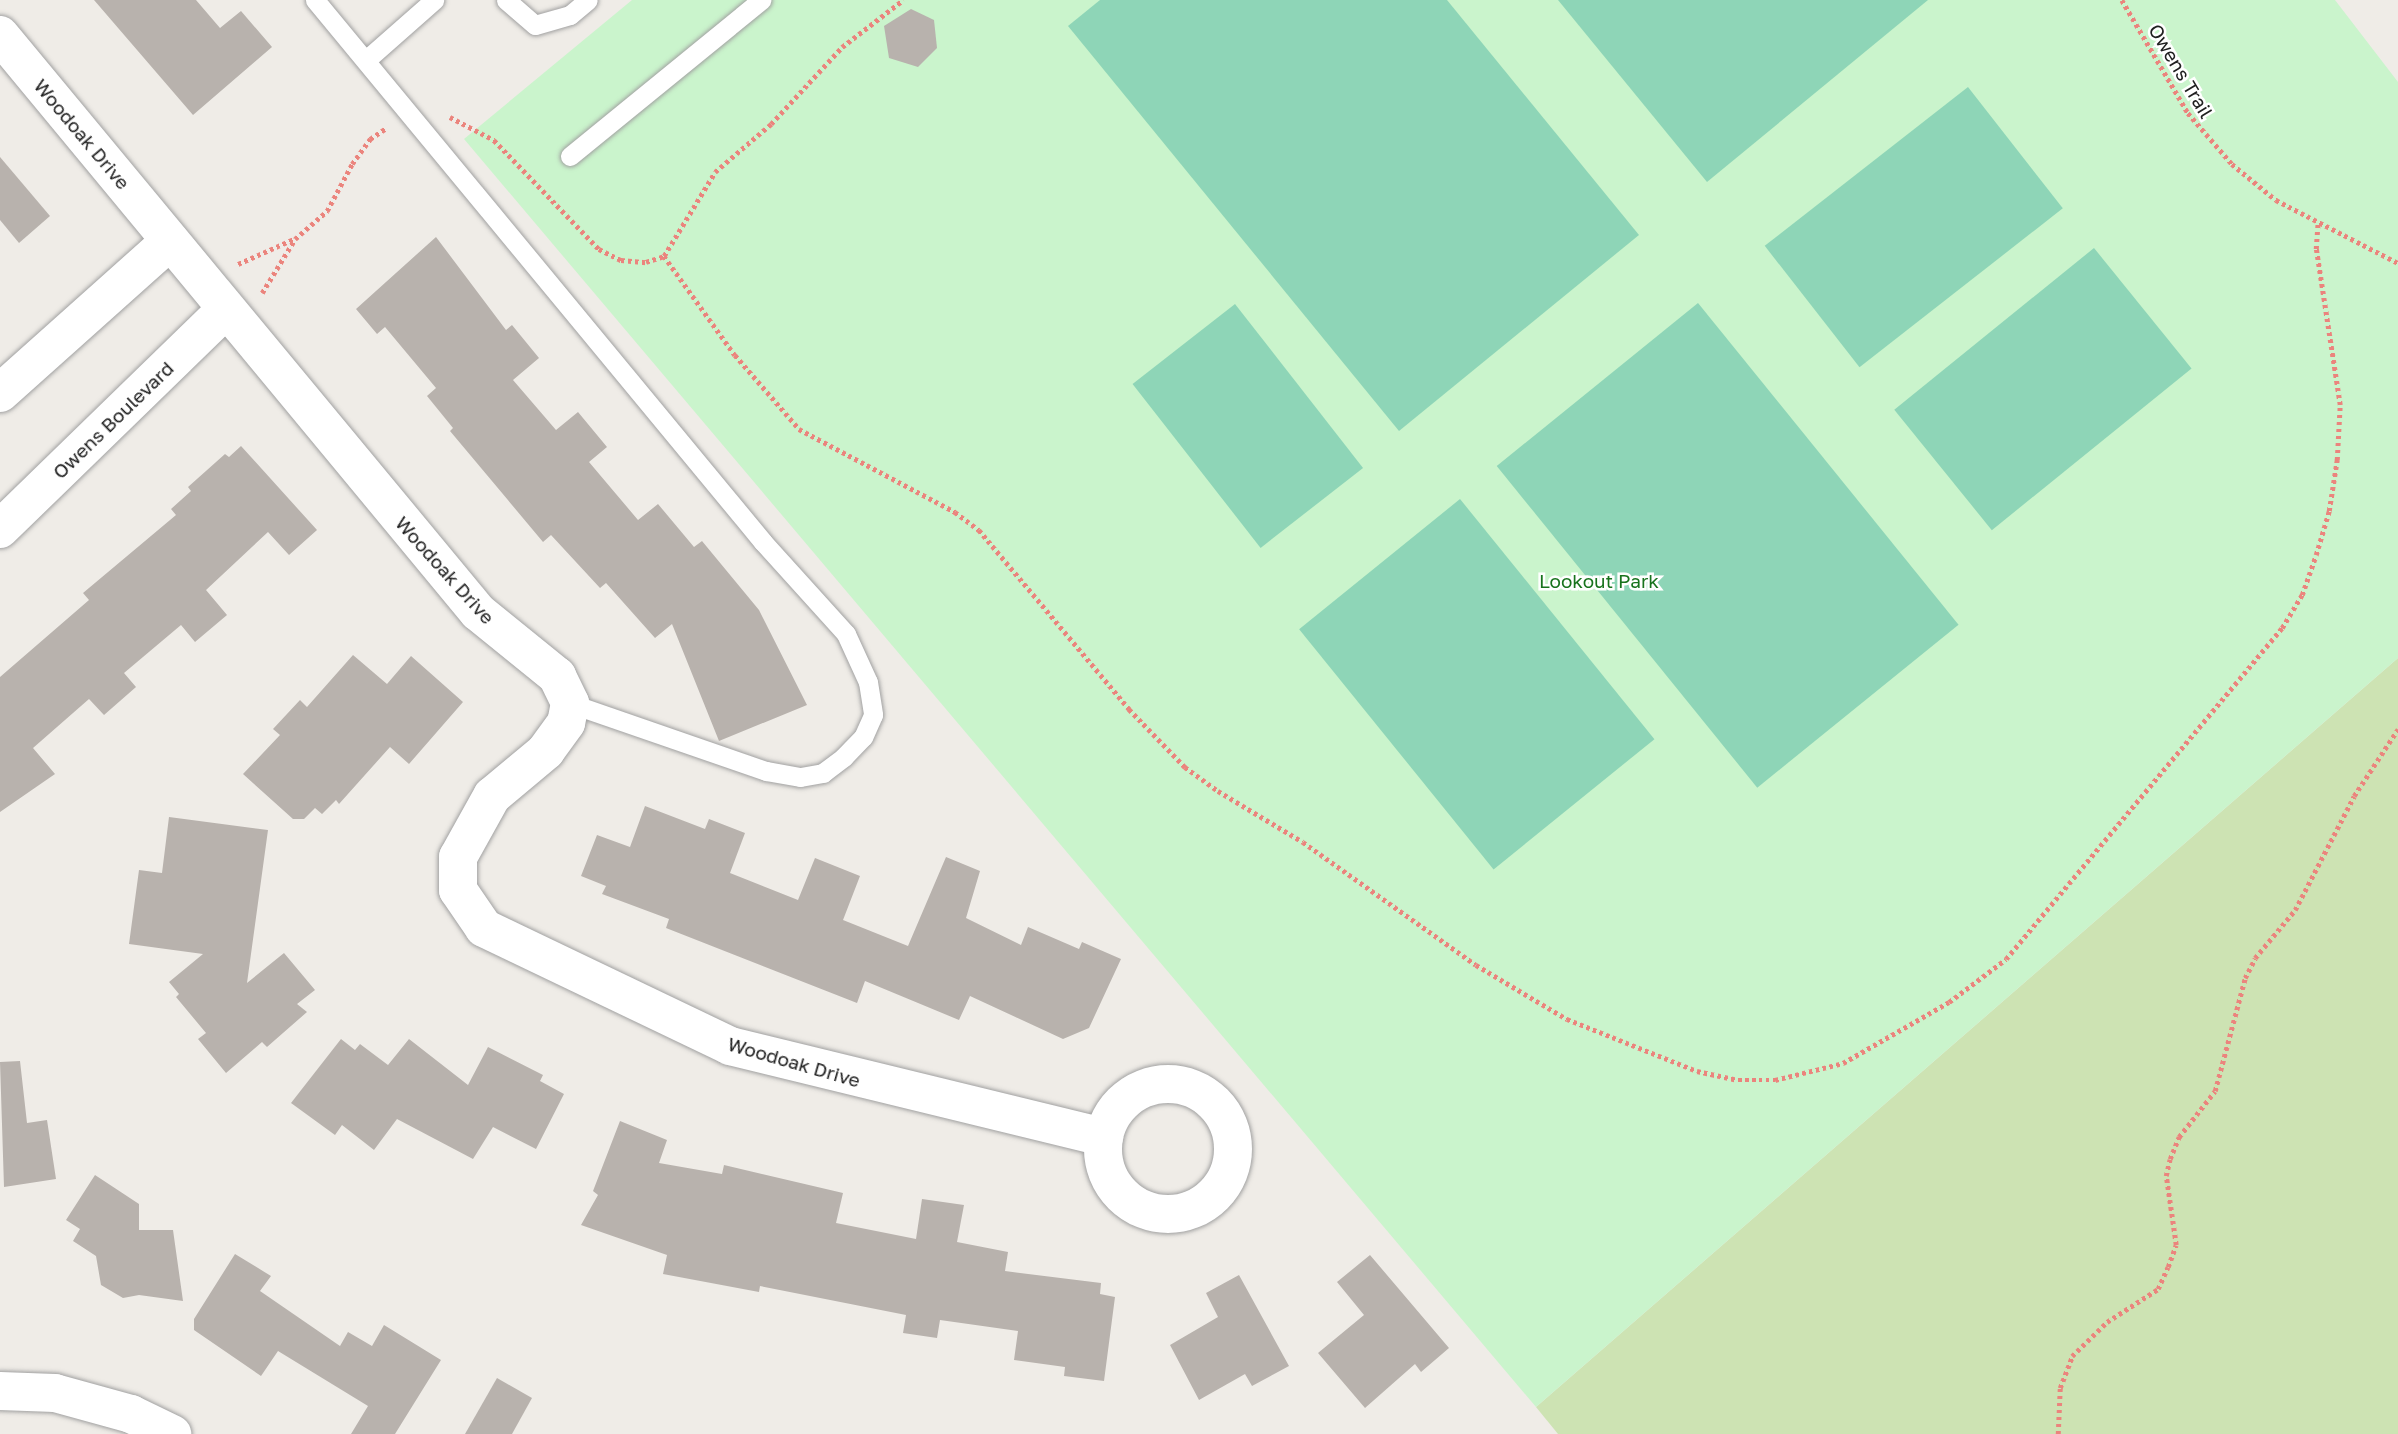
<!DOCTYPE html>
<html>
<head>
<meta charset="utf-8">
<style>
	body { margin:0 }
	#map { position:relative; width:2398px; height:1434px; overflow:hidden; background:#efece7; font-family:"Golos Text",sans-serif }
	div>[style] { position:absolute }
	.grass>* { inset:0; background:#cde3b3 }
	.park>* { inset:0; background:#caf4cc }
	.pitch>* { inset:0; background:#8ed5b7; transform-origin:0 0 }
	.building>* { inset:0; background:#b8b2ad }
	.path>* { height:4.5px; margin-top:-2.25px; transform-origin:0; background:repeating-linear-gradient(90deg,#eb847d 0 3.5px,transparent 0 7px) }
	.roads { filter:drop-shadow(0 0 2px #a1a1a1) drop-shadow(0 0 2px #a1a1a1) }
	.service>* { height:19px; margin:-9.5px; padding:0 9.5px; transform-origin:9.5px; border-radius:9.5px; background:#fff }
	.minor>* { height:38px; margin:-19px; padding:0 19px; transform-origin:19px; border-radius:19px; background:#fff }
	.minor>.ring { margin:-19px; padding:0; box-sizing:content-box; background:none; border:38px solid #fff; border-radius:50% }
	.tertiary>* { height:38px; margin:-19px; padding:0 19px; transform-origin:19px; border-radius:19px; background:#fff }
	span { translate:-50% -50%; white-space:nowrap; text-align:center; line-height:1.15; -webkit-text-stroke:5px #fff; paint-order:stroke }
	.street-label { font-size:19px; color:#202020 }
	.park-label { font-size:19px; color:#18731d }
</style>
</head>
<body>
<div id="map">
	<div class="grass">
		<i style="clip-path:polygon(2398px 658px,2398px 1434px,1558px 1434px,1536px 1407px)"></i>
	</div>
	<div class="park">
		<i style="clip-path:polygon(632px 0,2335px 0,2398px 82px,2398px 658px,1536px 1407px,464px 139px)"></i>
	</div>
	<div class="pitch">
		<i style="clip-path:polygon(1100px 0,1447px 0,1639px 235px,1399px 431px,1068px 26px)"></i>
		<i style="clip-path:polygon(1558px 0,1928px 0,1707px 182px)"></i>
		<i style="left:1968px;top:87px;width:154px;height:258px;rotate:52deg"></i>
		<i style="left:2094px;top:248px;width:155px;height:257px;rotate:51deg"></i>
		<i style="left:1698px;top:303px;width:414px;height:259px;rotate:51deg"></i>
		<i style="left:1235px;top:304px;width:208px;height:130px;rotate:52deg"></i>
		<i style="left:1460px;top:499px;width:309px;height:207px;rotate:51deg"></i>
	</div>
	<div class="building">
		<i style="clip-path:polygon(94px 0,196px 0,220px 28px,241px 11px,272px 47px,193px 115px)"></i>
		<i style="clip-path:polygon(911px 9px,934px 20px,937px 48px,918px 67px,889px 58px,884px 26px)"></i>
		<i style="clip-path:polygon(0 157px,50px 216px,19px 243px,0 220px)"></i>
		<i style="clip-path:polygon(436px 237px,506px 330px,512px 325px,539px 358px,513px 380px,556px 430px,578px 412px,607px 447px,589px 462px,638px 520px,658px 504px,694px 547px,702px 541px,759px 610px,807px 705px,719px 741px,672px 624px,655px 638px,606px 583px,600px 588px,551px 535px,543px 542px,450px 431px,453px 428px,427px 396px,436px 388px,385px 327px,377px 334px,356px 309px)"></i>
		<i style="clip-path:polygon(241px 446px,317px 530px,289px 555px,268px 532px,206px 590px,227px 615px,195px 642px,181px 625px,124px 673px,136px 687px,104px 715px,89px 699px,33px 748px,55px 774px,0 812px,0 677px,89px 600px,83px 593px,176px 515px,171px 509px,191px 491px,188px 487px,225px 454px,229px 457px)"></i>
		<i style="clip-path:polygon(353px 655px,387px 684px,411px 656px,463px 702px,409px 764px,390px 747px,339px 804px,336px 800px,322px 814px,315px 808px,304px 819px,293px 819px,243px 774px,280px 735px,273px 729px,300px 700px,307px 707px)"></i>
		<i style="clip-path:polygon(645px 806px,705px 829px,709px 819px,745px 833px,730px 873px,798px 900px,815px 858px,860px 876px,843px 920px,908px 946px,946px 857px,980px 871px,966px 918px,1021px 945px,1028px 927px,1079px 949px,1082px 942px,1121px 959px,1089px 1028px,1063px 1039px,970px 996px,959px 1020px,865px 981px,857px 1003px,666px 928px,669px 919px,602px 894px,606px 886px,581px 876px,597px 835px,630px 847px)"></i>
		<i style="clip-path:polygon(169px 817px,268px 830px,247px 983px,284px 953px,315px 990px,297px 1004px,307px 1012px,267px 1047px,262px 1042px,226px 1073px,198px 1039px,206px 1033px,176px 997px,179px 994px,169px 982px,203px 954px,129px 944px,139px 870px,162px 873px)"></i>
		<i style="clip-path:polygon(341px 1039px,355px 1050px,360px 1044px,388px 1065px,409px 1039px,468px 1085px,488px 1047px,543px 1075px,540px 1081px,564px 1094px,536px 1149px,493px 1127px,473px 1159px,397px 1119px,374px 1150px,342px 1125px,335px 1135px,291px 1103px)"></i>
		<i style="clip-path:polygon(20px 1061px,27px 1123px,47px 1120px,56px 1179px,4px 1187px,0 1062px)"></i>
		<i style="clip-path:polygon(620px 1121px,667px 1140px,659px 1163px,722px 1174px,724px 1165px,843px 1193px,836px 1223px,916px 1239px,922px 1199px,964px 1205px,957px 1242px,1008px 1252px,1005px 1271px,1101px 1283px,1100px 1294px,1115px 1297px,1104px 1381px,1064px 1376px,1065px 1367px,1014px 1360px,1018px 1331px,940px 1320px,937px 1338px,903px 1333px,906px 1315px,760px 1286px,759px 1292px,663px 1274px,667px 1255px,581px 1225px,598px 1195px,593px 1191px)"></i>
		<i style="clip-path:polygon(95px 1175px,139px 1204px,139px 1230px,173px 1230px,183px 1301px,139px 1295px,123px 1298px,101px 1285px,96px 1256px,73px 1241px,80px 1229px,66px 1220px)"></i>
		<i style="clip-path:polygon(235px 1254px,271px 1276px,260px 1291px,340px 1346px,348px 1332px,372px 1346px,384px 1325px,441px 1360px,395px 1434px,351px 1434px,368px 1406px,278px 1351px,261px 1376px,194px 1330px,194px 1319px)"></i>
		<i style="clip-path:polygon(1370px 1255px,1449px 1348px,1421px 1372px,1415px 1364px,1365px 1408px,1318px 1353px,1364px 1315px,1337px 1282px)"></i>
		<i style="clip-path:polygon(1239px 1275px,1289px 1366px,1252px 1386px,1245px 1374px,1199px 1400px,1170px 1345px,1218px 1317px,1206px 1293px)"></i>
		<i style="clip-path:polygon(497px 1378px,532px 1398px,512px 1434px,465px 1434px)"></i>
	</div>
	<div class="path">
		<i style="left:2122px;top:0;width:131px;rotate:59.7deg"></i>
		<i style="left:2188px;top:113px;width:67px;rotate:49.2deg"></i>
		<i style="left:2232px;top:164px;width:57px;rotate:39.3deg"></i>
		<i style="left:2276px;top:200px;width:137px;rotate:27.3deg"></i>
		<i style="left:450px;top:117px;width:50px;rotate:27.6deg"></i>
		<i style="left:494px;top:140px;width:151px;rotate:46.1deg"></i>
		<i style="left:599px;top:249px;width:25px;rotate:27deg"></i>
		<i style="left:621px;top:260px;width:25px;rotate:5deg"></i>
		<i style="left:646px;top:262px;width:19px;rotate:-18deg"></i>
		<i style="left:664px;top:256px;width:98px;rotate:-58.7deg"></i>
		<i style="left:715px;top:172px;width:74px;rotate:-40.6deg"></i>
		<i style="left:771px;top:124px;width:105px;rotate:-47.3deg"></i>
		<i style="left:842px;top:47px;width:77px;rotate:-37.6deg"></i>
		<i style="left:664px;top:256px;width:122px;rotate:54.4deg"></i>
		<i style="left:735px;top:355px;width:98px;rotate:49.1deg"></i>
		<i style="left:799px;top:429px;width:177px;rotate:28deg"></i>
		<i style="left:955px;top:512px;width:30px;rotate:37deg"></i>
		<i style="left:979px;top:530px;width:234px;rotate:50deg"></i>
		<i style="left:1129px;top:709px;width:81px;rotate:46deg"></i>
		<i style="left:1185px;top:767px;width:41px;rotate:36deg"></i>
		<i style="left:1218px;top:791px;width:99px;rotate:31deg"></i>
		<i style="left:1303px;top:842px;width:212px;rotate:35.4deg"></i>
		<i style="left:1476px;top:965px;width:106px;rotate:30.7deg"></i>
		<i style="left:1567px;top:1019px;width:140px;rotate:21.8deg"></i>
		<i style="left:1697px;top:1071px;width:42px;rotate:12.4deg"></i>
		<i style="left:1738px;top:1080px;width:37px"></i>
		<i style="left:1775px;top:1080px;width:70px;rotate:-14deg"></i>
		<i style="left:1843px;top:1063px;width:122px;rotate:-29.9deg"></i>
		<i style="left:1949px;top:1002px;width:71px;rotate:-37deg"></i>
		<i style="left:2006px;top:959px;width:431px;rotate:-50.2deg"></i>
		<i style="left:2282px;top:628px;width:39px;rotate:-59deg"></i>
		<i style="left:2302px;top:595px;width:42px;rotate:-70.7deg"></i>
		<i style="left:2316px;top:555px;width:46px;rotate:-73.5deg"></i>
		<i style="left:2329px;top:511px;width:52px;rotate:-81.1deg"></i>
		<i style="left:2337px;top:460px;width:55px;rotate:-86.9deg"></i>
		<i style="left:2340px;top:405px;width:158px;rotate:-98.7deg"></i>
		<i style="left:2316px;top:249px;width:28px;rotate:-86deg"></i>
		<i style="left:238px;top:264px;width:61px;rotate:-24.1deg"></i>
		<i style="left:262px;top:293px;width:63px;rotate:-58.6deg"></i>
		<i style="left:295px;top:239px;width:43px;rotate:-41.2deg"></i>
		<i style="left:327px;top:211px;width:53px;rotate:-62deg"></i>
		<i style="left:352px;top:164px;width:31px;rotate:-54deg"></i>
		<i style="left:370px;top:139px;width:18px;rotate:-34deg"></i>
		<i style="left:2058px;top:1434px;width:46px;rotate:-87.5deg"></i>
		<i style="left:2060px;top:1388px;width:34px;rotate:-69deg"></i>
		<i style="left:2072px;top:1356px;width:49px;rotate:-44.2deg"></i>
		<i style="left:2107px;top:1322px;width:61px;rotate:-32.9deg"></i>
		<i style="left:2158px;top:1289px;width:24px;rotate:-66deg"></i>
		<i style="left:2168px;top:1267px;width:23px;rotate:-70deg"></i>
		<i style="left:2176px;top:1245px;width:70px;rotate:-98.2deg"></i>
		<i style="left:2166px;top:1176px;width:17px;rotate:-77deg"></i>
		<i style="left:2170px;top:1159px;width:24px;rotate:-68deg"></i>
		<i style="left:2179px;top:1137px;width:58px;rotate:-52deg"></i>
		<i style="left:2215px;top:1091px;width:117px;rotate:-75.1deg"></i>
		<i style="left:2245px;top:978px;width:22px;rotate:-63deg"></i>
		<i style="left:2255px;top:958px;width:62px;rotate:-50.2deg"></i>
		<i style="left:2295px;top:910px;width:128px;rotate:-62.6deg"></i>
		<i style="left:2354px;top:796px;width:80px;rotate:-56.7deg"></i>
	</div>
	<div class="roads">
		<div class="service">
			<i style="left:315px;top:0;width:703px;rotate:50.42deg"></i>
			<i style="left:763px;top:542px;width:124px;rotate:47.9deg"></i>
			<i style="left:846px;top:634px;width:53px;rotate:65.4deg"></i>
			<i style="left:868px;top:682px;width:33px;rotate:81deg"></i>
			<i style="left:873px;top:715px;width:24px;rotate:114deg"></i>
			<i style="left:863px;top:737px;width:28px;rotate:134deg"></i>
			<i style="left:844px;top:757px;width:26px;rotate:143deg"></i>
			<i style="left:823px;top:773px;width:23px;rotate:170deg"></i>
			<i style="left:800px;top:777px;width:35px;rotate:-170deg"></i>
			<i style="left:766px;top:771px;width:207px;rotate:-160.9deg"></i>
			<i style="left:506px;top:0;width:38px;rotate:41deg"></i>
			<i style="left:535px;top:25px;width:36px;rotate:-16deg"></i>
			<i style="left:570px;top:15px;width:23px;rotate:-40deg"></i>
			<i style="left:366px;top:60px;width:91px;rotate:-41.4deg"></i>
			<i style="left:570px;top:156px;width:247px;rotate:-39.2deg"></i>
		</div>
		<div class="minor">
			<i style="left:0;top:35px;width:749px;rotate:50.36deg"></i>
			<i style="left:478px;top:612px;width:102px;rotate:39deg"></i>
			<i style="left:557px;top:676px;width:30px;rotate:64deg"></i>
			<i style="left:570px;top:703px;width:20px;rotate:101deg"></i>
			<i style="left:566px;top:723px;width:34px;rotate:126deg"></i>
			<i style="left:546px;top:751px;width:70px;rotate:140.2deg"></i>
			<i style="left:492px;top:796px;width:70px;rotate:119.1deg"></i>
			<i style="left:458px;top:857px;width:33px;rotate:90deg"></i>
			<i style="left:458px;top:890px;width:46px;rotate:55.6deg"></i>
			<i style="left:484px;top:928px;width:273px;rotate:25.6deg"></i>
			<i style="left:730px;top:1046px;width:385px;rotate:13.7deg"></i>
			<i class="ring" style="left:1103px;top:1084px;width:92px;height:92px"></i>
			<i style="left:0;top:1391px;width:55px;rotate:2.1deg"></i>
			<i style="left:55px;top:1393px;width:79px;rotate:15.4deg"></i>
			<i style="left:131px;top:1414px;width:46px;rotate:26deg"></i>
		</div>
		<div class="tertiary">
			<i style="left:0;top:393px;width:228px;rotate:-41.8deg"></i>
			<i style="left:0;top:529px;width:314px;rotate:-44.2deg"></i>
		</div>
	</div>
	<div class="street-label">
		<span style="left:2181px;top:71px;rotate:59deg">Owens Trail</span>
		<span style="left:82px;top:134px;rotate:50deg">Woodoak Drive</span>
		<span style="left:113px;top:420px;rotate:-44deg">Owens Boulevard</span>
		<span style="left:445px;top:570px;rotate:48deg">Woodoak Drive</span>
		<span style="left:794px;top:1062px;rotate:16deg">Woodoak Drive</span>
	</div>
	<div class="park-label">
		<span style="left:1599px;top:581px">Lookout Park</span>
	</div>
</div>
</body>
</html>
